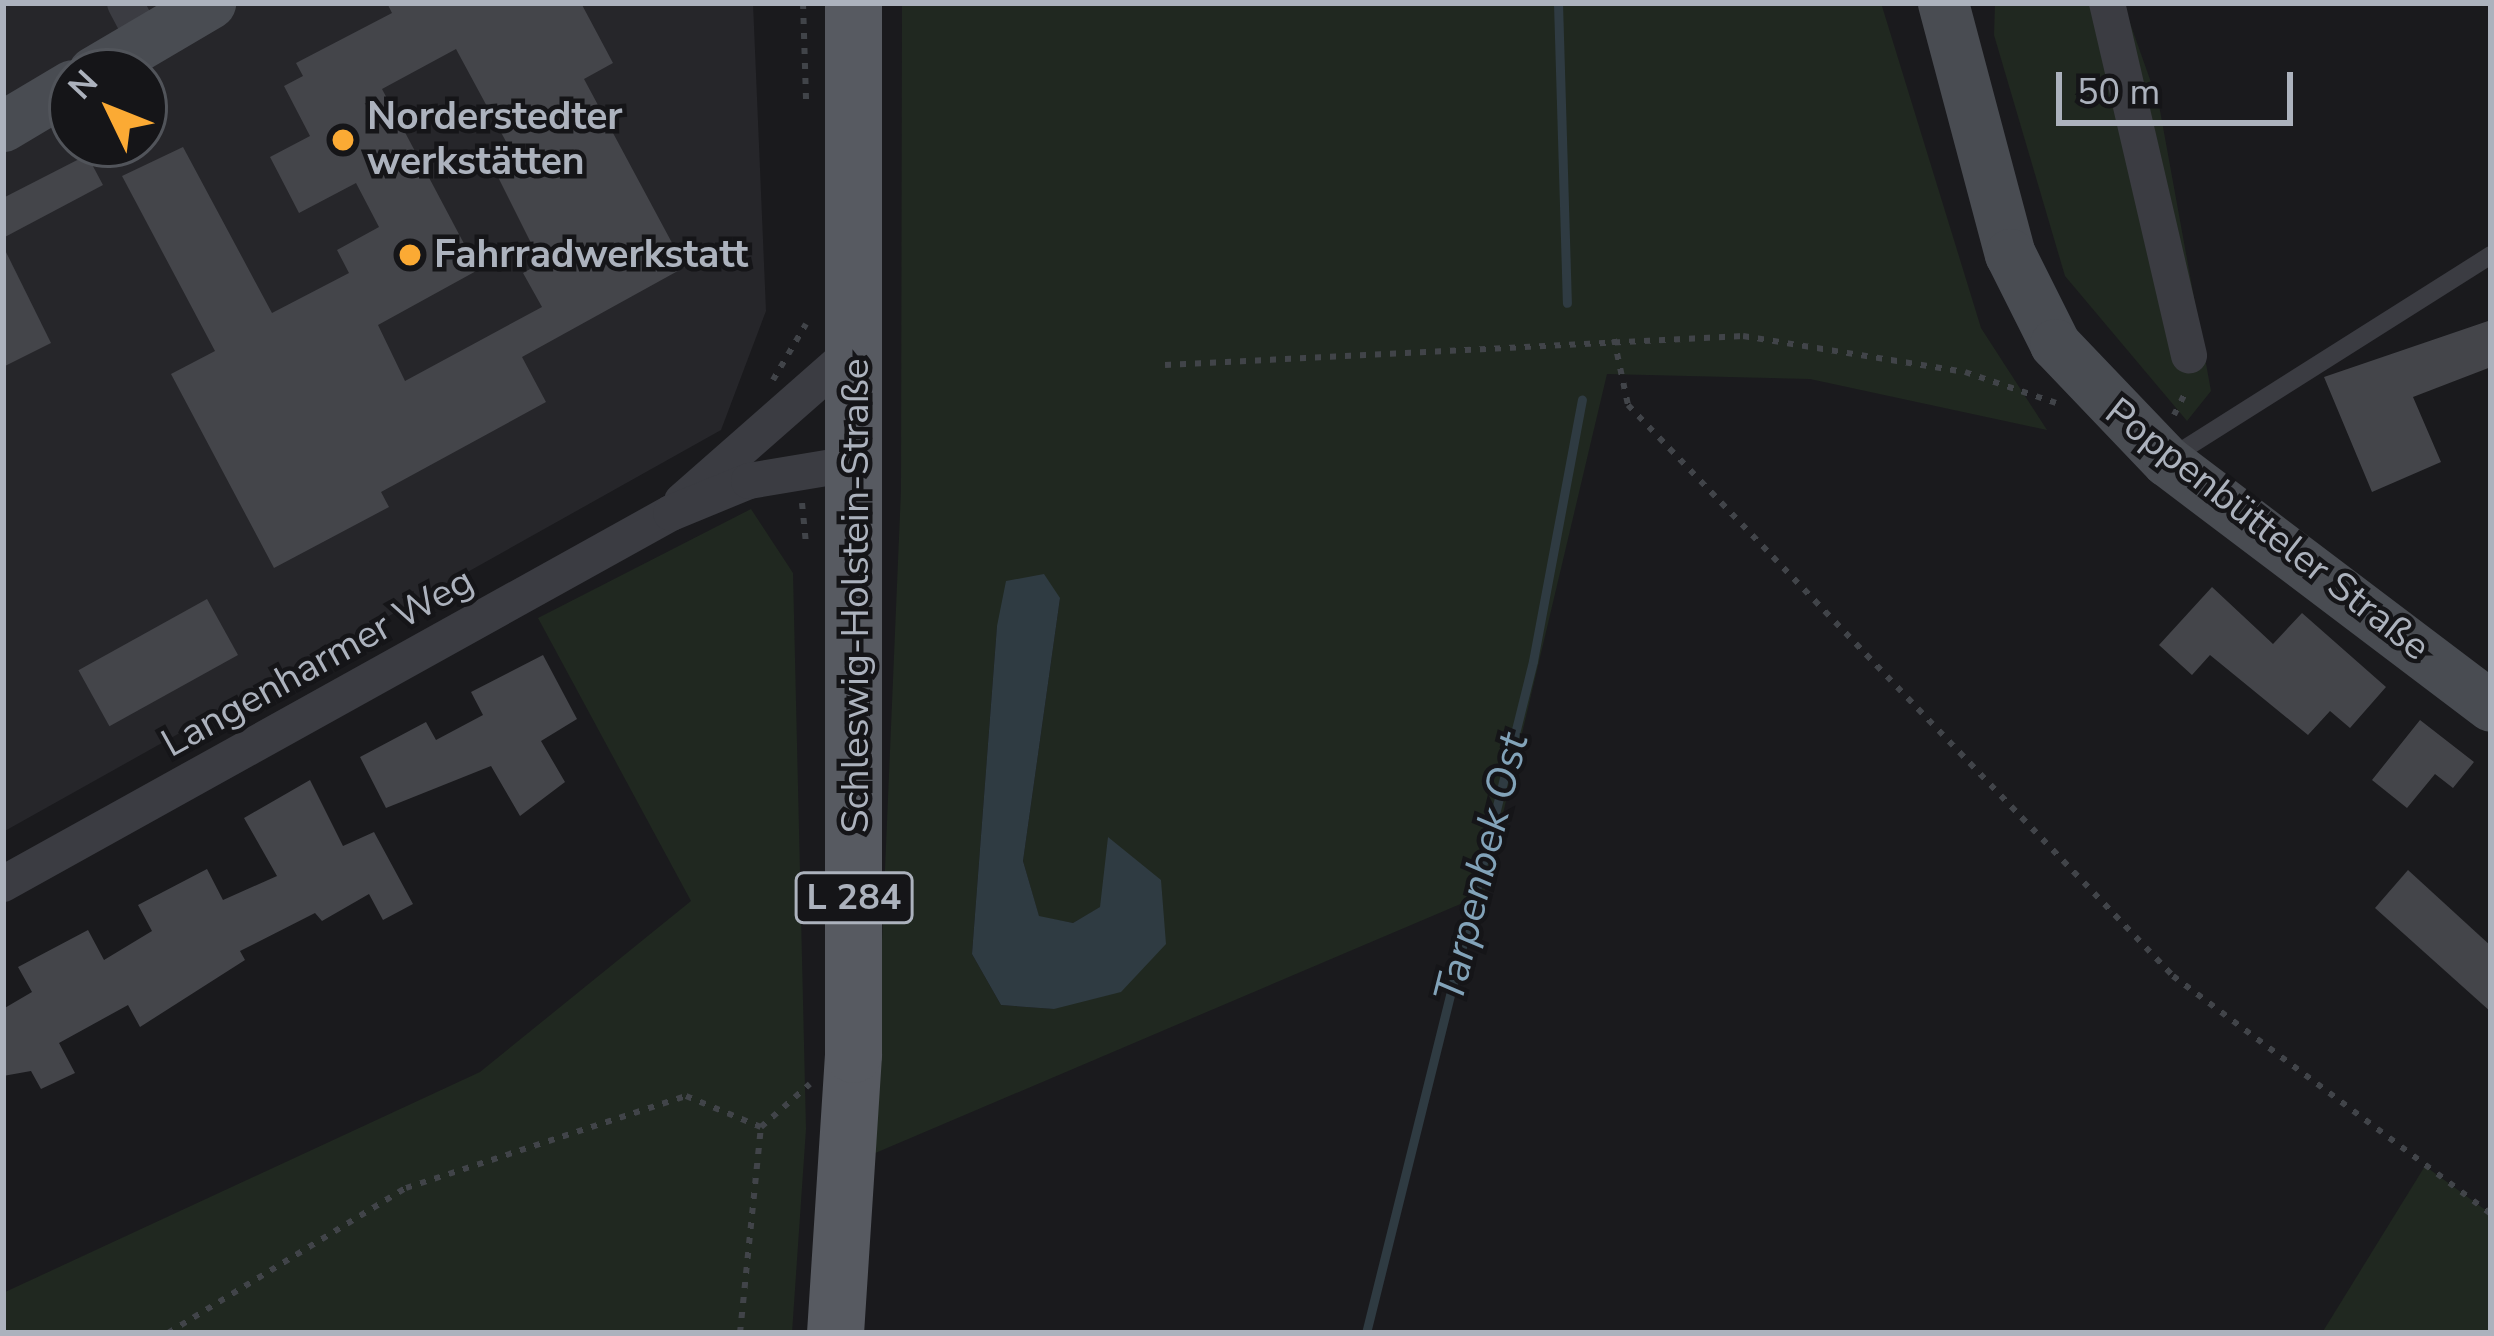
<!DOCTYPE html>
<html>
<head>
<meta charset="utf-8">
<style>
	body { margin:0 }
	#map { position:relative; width:2494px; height:1336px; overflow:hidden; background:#1a1a1d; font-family:"Nunito Sans",sans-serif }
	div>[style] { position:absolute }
	.built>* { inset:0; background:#26262a }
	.green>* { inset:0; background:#202820 }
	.water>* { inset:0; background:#2f3b42 }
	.stream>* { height:9px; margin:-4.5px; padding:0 4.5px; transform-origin:4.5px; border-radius:4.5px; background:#2f3b42 }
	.building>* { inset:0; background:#44454a; transform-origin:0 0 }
	.path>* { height:6px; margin-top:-3px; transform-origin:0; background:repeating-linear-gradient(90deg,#414449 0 6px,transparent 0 15px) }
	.lane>* { height:18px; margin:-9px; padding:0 9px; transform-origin:9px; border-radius:9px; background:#3b3c42 }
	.street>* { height:36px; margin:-18px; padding:0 18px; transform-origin:18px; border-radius:18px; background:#3b3c42 }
	.secondary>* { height:51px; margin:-25.5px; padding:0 25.5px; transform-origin:25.5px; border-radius:25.5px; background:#494c52 }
	.primary>* { height:57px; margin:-28.5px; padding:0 28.5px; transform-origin:28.5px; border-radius:28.5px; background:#575a61 }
	.dots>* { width:33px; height:33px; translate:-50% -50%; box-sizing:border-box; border:6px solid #151518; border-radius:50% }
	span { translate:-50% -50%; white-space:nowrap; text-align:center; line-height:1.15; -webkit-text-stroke:9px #151518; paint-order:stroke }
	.shield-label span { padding:3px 9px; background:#151518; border:3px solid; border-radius:9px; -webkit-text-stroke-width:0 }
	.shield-label { font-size:36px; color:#acb2bd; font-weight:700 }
	.poi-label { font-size:39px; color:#acb2bd; font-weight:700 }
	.left { translate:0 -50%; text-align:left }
	.street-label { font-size:39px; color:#acb2bd }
	.water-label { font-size:42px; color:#82a3b9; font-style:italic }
	.frame { position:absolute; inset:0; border:6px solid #acb2bd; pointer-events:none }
	.north { position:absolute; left:48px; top:48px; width:120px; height:120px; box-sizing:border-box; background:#151518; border:3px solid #51545a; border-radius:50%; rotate:313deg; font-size:33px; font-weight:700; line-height:48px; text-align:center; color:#acb2bd }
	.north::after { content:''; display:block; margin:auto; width:42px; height:54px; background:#fbaa34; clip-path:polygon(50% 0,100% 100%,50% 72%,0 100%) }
	.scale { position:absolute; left:2056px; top:72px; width:237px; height:54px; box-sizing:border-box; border:6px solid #acb2bd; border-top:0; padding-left:15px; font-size:36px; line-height:42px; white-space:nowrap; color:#acb2bd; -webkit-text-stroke:9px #151518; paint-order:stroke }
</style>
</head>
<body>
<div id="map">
	<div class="built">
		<i style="clip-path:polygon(evenodd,3px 3px,753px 3px,766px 311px,721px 430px,3px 832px,3px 3px,72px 72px,144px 72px,144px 144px,72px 144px,72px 72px)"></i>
	</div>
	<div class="green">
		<i style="clip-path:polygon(evenodd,902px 3px,1881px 3px,1981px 328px,2047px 430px,1810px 379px,1607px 374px,1484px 894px,873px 1154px,901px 490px,902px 3px,1060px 598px,1023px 861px,1039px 917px,1073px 923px,1101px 907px,1054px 1009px,1001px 1005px,972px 954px,997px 626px,1060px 598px)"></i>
		<i style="clip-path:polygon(1995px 3px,2123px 3px,2159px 105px,2211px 391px,2187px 421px,2065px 276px,1994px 35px)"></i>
		<i style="clip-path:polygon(751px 509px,793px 573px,806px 1129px,792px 1333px,3px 1333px,3px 1293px,480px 1072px,691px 901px,538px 618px)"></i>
		<i style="clip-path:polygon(2425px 1166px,2491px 1214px,2491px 1333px,2322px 1333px)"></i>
	</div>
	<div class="water">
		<i style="clip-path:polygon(1044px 574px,1060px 598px,1023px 861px,1039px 916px,1073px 923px,1100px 907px,1108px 837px,1161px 880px,1166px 944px,1121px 992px,1054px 1009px,1001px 1005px,972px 954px,997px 626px,1006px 581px)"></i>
	</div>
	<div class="stream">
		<i style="left:1558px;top:3px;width:300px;rotate:88.3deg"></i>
		<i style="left:1366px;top:1333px;width:692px;rotate:-76.04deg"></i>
		<i style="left:1533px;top:661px;width:266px;rotate:-79.4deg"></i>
	</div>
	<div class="building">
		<i style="clip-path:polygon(evenodd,387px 3px,581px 3px,613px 63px,584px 79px,685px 267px,522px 357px,546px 402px,381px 492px,389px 507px,274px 568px,171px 374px,215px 351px,122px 176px,183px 147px,272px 313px,349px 273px,337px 250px,379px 227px,356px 183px,299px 213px,270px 157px,310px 136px,284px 86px,303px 76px,296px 63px,392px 13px,387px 3px,456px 49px,516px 160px,495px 171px,541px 263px,523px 273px,542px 307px,405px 381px,378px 325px,478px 270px,382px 89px,456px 49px)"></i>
		<i style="clip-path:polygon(87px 155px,103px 185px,3px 238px,3px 198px)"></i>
		<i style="clip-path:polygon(3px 246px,51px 343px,3px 367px)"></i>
		<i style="clip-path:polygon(2491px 320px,2491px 367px,2413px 397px,2441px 462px,2372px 492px,2324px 377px)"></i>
		<i style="clip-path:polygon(2212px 587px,2273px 644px,2302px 613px,2386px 687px,2350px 728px,2330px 711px,2308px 735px,2210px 655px,2192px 675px,2159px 645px)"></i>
		<i style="left:207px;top:599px;width:64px;height:147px;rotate:61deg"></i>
		<i style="clip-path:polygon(543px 655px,577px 719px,541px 741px,565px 782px,520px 816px,491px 766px,386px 808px,360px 757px,426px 722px,436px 740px,483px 715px,471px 692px)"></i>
		<i style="clip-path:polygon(2420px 720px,2474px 762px,2453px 788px,2435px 774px,2407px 808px,2372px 780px)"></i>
		<i style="clip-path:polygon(310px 780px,343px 846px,374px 832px,413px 904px,383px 920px,369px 894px,322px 921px,315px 913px,240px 951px,245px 960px,140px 1027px,128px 1005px,59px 1043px,75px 1073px,41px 1089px,31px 1071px,3px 1076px,3px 1009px,32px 992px,18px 967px,88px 930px,104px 960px,152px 931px,138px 905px,207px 869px,223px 900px,277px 876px,244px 818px)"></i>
		<i style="clip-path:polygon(2408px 870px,2491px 946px,2491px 1012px,2375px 908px)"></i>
	</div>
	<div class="path">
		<i style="left:803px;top:3px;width:98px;rotate:88.2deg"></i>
		<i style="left:1614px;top:339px;width:67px;rotate:78deg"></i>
		<i style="left:1628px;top:405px;width:789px;rotate:46.33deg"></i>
		<i style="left:2173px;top:976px;width:397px;rotate:36.8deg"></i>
		<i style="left:1165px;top:365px;width:579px;rotate:-2.87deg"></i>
		<i style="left:1743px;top:336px;width:225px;rotate:9.2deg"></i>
		<i style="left:1965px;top:372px;width:96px;rotate:18.8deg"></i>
		<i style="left:773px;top:380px;width:65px;rotate:-59.5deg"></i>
		<i style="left:2174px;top:415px;width:29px;rotate:-63deg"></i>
		<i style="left:802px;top:503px;width:41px;rotate:84.4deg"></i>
		<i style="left:168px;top:1333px;width:279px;rotate:-31.4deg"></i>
		<i style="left:406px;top:1188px;width:295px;rotate:-18.2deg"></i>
		<i style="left:686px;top:1096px;width:81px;rotate:22.5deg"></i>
		<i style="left:740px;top:1333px;width:207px;rotate:-84.2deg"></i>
		<i style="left:761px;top:1127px;width:65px;rotate:-41.3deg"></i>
	</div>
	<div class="lane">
		<i style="left:2170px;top:458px;width:380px;rotate:-32.3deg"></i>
	</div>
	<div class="street">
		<i style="left:125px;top:3px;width:43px;rotate:62.2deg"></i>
		<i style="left:2107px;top:3px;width:362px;rotate:76.9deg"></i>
		<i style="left:682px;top:501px;width:232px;rotate:-41.3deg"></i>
		<i style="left:3px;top:884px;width:764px;rotate:-29.05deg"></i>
		<i style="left:671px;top:513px;width:84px;rotate:-22.3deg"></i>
		<i style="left:749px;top:481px;width:109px;rotate:-9.5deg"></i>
	</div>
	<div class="secondary">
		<i style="left:1943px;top:3px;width:260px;rotate:75.1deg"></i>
		<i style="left:2010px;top:254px;width:101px;rotate:63.4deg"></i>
		<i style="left:2055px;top:344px;width:162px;rotate:46.3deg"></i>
		<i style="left:2167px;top:461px;width:406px;rotate:37.1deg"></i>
		<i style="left:93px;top:72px;width:136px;rotate:-30.5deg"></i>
		<i style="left:3px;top:126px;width:80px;rotate:-30.7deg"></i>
	</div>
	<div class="primary">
		<i style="left:835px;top:1333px;width:280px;rotate:-86.3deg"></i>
		<i style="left:853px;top:1054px;width:1051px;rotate:-90deg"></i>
	</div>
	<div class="dots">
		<i style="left:343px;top:140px;background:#fbaa34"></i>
		<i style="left:410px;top:255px;background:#fbaa34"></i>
	</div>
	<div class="shield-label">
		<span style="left:854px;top:898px">L 284</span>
	</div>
	<div class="poi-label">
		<span class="left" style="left:367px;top:140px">Norderstedter<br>werkstätten</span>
		<span class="left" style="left:434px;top:255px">Fahrradwerkstatt</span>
	</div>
	<div class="street-label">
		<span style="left:2267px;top:530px;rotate:38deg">Poppenbütteler Straße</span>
		<span style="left:856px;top:596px;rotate:-90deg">Schleswig-Holstein-Straße</span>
		<span style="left:318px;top:663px;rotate:-29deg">Langenharmer Weg</span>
	</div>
	<div class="water-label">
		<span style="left:1482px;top:868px;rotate:-76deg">Tarpenbek Ost</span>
	</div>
	<div class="frame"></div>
	<div class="north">N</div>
	<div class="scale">50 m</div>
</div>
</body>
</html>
